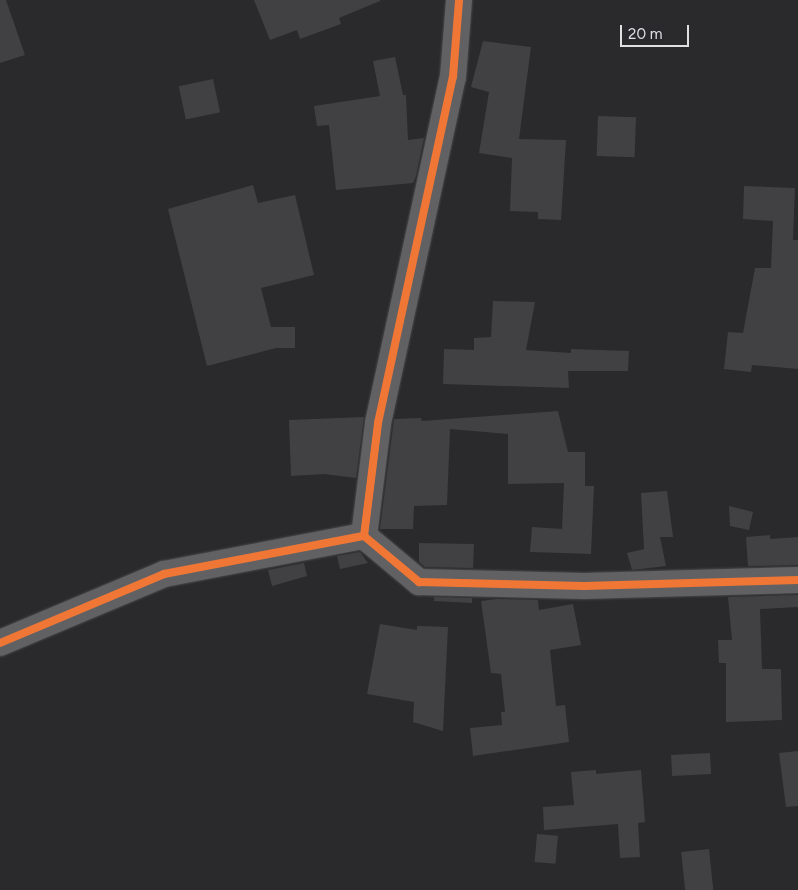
<!DOCTYPE html>
<html>
<head>
<meta charset="utf-8">
<style>
	body { margin:0 }
	#map { position:relative; width:798px; height:890px; overflow:hidden; background:#2a2a2c; font-family:Figtree,sans-serif }
	div>[style] { position:absolute }
	.building>* { inset:0; background:#414143; transform-origin:0 0 }
	.roads { filter:drop-shadow(0 0 1px #48484a) drop-shadow(0 0 1px #48484a) }
	.street>* { height:26px; margin:-13px; padding:0 13px; transform-origin:13px; border-radius:13px; background:#616163 }
	.cycleway>* { height:8px; margin:-4px; padding:0 4px; transform-origin:4px; border-radius:4px; background:#f07635 }
	span { translate:-50% -50%; white-space:nowrap; text-align:center; line-height:1.15; -webkit-text-stroke:4px #29292d; paint-order:stroke }
	.scale { position:absolute; left:620px; top:25px; width:69px; height:22px; box-sizing:border-box; border:2px solid #e0e0e2; border-top:0; padding-left:6px; font-size:15px; line-height:18px; white-space:nowrap; color:#e0e0e2; -webkit-text-stroke:4px #29292d; paint-order:stroke }
</style>
</head>
<body>
<div id="map">
	<div class="building">
		<i style="clip-path:polygon(0 0,6px 0,25px 55px,0 63px)"></i>
		<i style="clip-path:polygon(254px 0,380px 0,380px 1px,339px 18px,341px 24px,300px 39px,297px 30px,270px 40px)"></i>
		<i style="clip-path:polygon(483px 41px,531px 47px,519px 139px,566px 140px,561px 220px,538px 219px,538px 212px,510px 211px,512px 158px,479px 153px,489px 92px,471px 87px)"></i>
		<i style="clip-path:polygon(395px 57px,403px 95px,406px 95px,408px 140px,424px 138px,416px 176px,413px 183px,336px 190px,329px 125px,317px 126px,314px 106px,380px 96px,373px 61px)"></i>
		<i style="left:213px;top:79px;width:34px;height:35px;rotate:78deg"></i>
		<i style="left:598px;top:116px;width:38px;height:40px;rotate:2deg"></i>
		<i style="clip-path:polygon(253px 185px,258px 203px,295px 195px,314px 275px,261px 288px,271px 327px,295px 327px,295px 348px,276px 348px,207px 366px,168px 209px)"></i>
		<i style="clip-path:polygon(744px 186px,795px 188px,793px 240px,798px 240px,798px 369px,752px 365px,751px 372px,724px 369px,728px 332px,743px 333px,755px 268px,771px 268px,773px 221px,743px 219px)"></i>
		<i style="clip-path:polygon(493px 301px,535px 302px,526px 350px,571px 353px,571px 349px,629px 351px,628px 371px,568px 371px,569px 388px,443px 384px,444px 349px,474px 350px,474px 338px,491px 337px)"></i>
		<i style="clip-path:polygon(558px 411px,568px 452px,585px 452px,585px 486px,594px 486px,591px 554px,530px 552px,532px 527px,562px 529px,564px 483px,508px 484px,508px 434px,450px 429px,447px 505px,414px 506px,413px 529px,380px 529px,394px 419px,421px 418px,422px 421px)"></i>
		<i style="clip-path:polygon(364px 417px,356px 478px,324px 474px,291px 476px,289px 420px)"></i>
		<i style="clip-path:polygon(667px 491px,673px 537px,660px 537px,666px 566px,632px 570px,627px 553px,644px 549px,641px 493px)"></i>
		<i style="clip-path:polygon(729px 506px,753px 512px,749px 530px,730px 526px)"></i>
		<i style="clip-path:polygon(770px 535px,770px 539px,798px 537px,798px 565px,748px 566px,746px 537px)"></i>
		<i style="clip-path:polygon(419px 543px,474px 544px,473px 568px,425px 567px,419px 562px)"></i>
		<i style="clip-path:polygon(360px 552px,368px 563px,340px 569px,337px 556px)"></i>
		<i style="clip-path:polygon(304px 563px,307px 576px,272px 586px,268px 570px)"></i>
		<i style="clip-path:polygon(798px 595px,798px 607px,760px 609px,762px 669px,781px 669px,782px 720px,726px 722px,726px 663px,719px 663px,718px 640px,732px 640px,728px 597px)"></i>
		<i style="clip-path:polygon(434px 597px,472px 598px,472px 603px,434px 601px)"></i>
		<i style="clip-path:polygon(497px 599px,538px 600px,539px 610px,573px 604px,581px 645px,550px 650px,556px 706px,565px 705px,569px 742px,473px 756px,470px 728px,502px 725px,501px 712px,505px 712px,501px 674px,491px 673px,481px 601px)"></i>
		<i style="clip-path:polygon(380px 624px,417px 630px,417px 626px,448px 627px,443px 731px,413px 722px,414px 702px,367px 694px)"></i>
		<i style="clip-path:polygon(798px 751px,798px 806px,786px 807px,779px 753px)"></i>
		<i style="left:710px;top:753px;width:21px;height:39px;rotate:87deg"></i>
		<i style="clip-path:polygon(596px 770px,596px 774px,641px 770px,645px 822px,638px 823px,640px 857px,620px 858px,618px 824px,544px 830px,543px 807px,574px 805px,571px 772px)"></i>
		<i style="left:537px;top:834px;width:21px;height:28px;rotate:5deg"></i>
		<i style="left:709px;top:849px;width:41px;height:28px;rotate:84deg"></i>
	</div>
	<div class="roads">
		<div class="street">
			<i style="left:364px;top:536px;width:114px;rotate:-82.9deg"></i>
			<i style="left:378px;top:423px;width:354px;rotate:-77.8deg"></i>
			<i style="left:453px;top:77px;width:77px;rotate:-85.5deg"></i>
			<i style="left:364px;top:536px;width:72px;rotate:39.9deg"></i>
			<i style="left:419px;top:582px;width:165px;rotate:1.4deg"></i>
			<i style="left:584px;top:586px;width:214px;rotate:-1.6deg"></i>
			<i style="left:0;top:643px;width:178px;rotate:-22.8deg"></i>
			<i style="left:164px;top:574px;width:204px;rotate:-10.8deg"></i>
		</div>
	</div>
	<div class="cycleway">
		<i style="left:364px;top:536px;width:114px;rotate:-82.9deg"></i>
		<i style="left:378px;top:423px;width:354px;rotate:-77.8deg"></i>
		<i style="left:453px;top:77px;width:77px;rotate:-85.5deg"></i>
		<i style="left:364px;top:536px;width:72px;rotate:39.9deg"></i>
		<i style="left:419px;top:582px;width:165px;rotate:1.4deg"></i>
		<i style="left:584px;top:586px;width:214px;rotate:-1.6deg"></i>
		<i style="left:0;top:643px;width:178px;rotate:-22.8deg"></i>
		<i style="left:164px;top:574px;width:204px;rotate:-10.8deg"></i>
	</div>
	<div class="scale">20 m</div>
</div>
</body>
</html>
